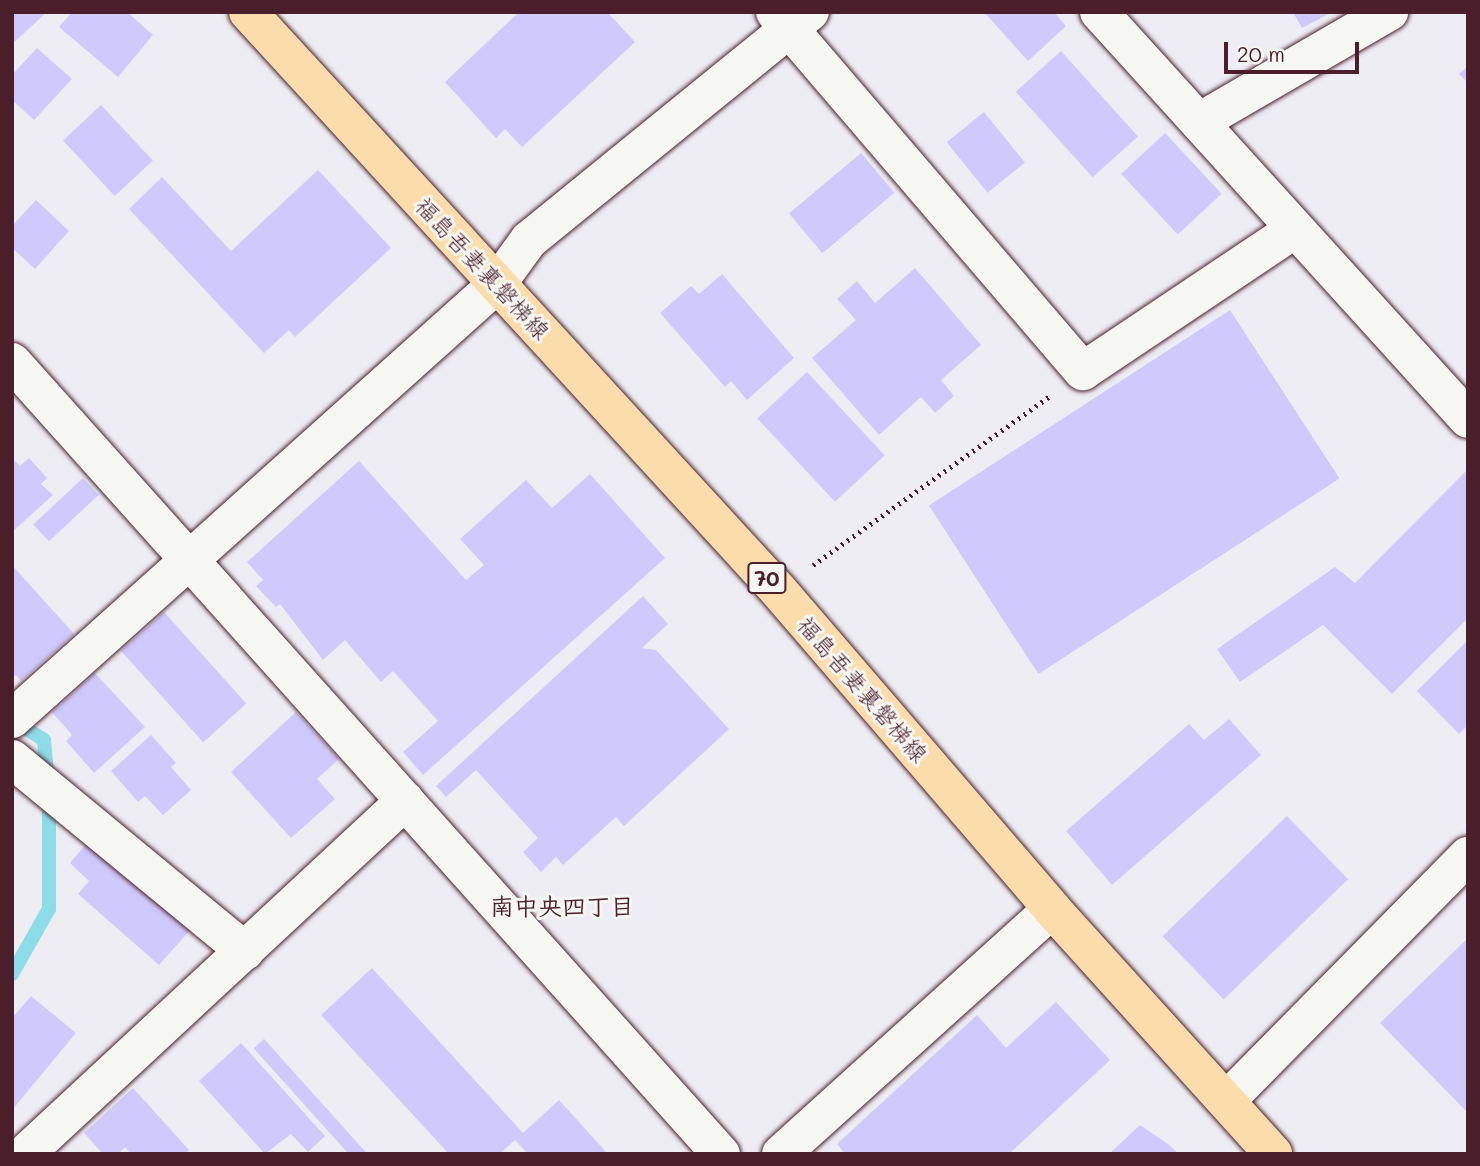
<!DOCTYPE html>
<html>
<head>
<meta charset="utf-8">
<style>
	body { margin:0 }
	#map { position:relative; width:1480px; height:1166px; overflow:hidden; background:#eeedf4; font-family:Mali,"Klee One",sans-serif }
	div>[style] { position:absolute }
	.stream>* { height:14px; margin:-7px; padding:0 7px; transform-origin:7px; border-radius:7px; background:#8ddde8 }
	.building>* { inset:0; background:#d0c9fb; transform-origin:0 0 }
	.path>* { height:4.5px; margin-top:-2.25px; transform-origin:0; background:repeating-linear-gradient(90deg,#4a1f2b 0 2px,transparent 0 7px) }
	.roads { filter:drop-shadow(0 0 2px #4a1f2b) drop-shadow(0 0 2px #4a1f2b) }
	.street>* { height:38px; margin:-19px; padding:0 19px; transform-origin:19px; border-radius:19px; background:#f6f6f2 }
	.secondary>* { height:38px; margin:-19px; padding:0 19px; transform-origin:19px; border-radius:19px; background:#f6f6f2 }
	.primary>* { height:38px; margin:-19px; padding:0 19px; transform-origin:19px; border-radius:19px; background:#faddab }
	span { translate:-50% -50%; white-space:nowrap; text-align:center; line-height:1.15; -webkit-text-stroke:6px #f6f6f2; paint-order:stroke }
	.shield-label span { padding:2px 5px; background:#f6f6f2; border:2px solid; border-radius:5px; -webkit-text-stroke-width:0 }
	.shield-label { font-size:21px; color:#4a1f2b; font-weight:700 }
	.street-label { font-size:23px; color:#4a1f2b }
	.neighbourhood-label { font-size:24px; color:#4a1f2b; font-weight:700 }
	.frame { position:absolute; inset:0; border:14px solid #4a1f2b; pointer-events:none }
	.scale { position:absolute; left:1224px; top:42px; width:135px; height:32px; box-sizing:border-box; border:4px solid #4a1f2b; border-top:0; padding-left:9px; font-size:21px; line-height:24px; white-space:nowrap; color:#4a1f2b; -webkit-text-stroke:5px #f6f6f2; paint-order:stroke }
</style>
</head>
<body>
<div id="map">
	<div class="stream">
		<i style="left:13px;top:720px;width:37px;rotate:33deg"></i>
		<i style="left:44px;top:740px;width:38px;rotate:85deg"></i>
		<i style="left:12px;top:974px;width:75px;rotate:-60.4deg"></i>
		<i style="left:49px;top:909px;width:111px;rotate:-90deg"></i>
	</div>
	<div class="building">
		<i style="clip-path:polygon(12px 12px,47px 12px,12px 44px)"></i>
		<i style="clip-path:polygon(72px 12px,127px 12px,153px 35px,118px 77px,59px 27px)"></i>
		<i style="clip-path:polygon(519px 12px,607px 12px,635px 42px,522px 147px,505px 129px,496px 138px,445px 82px)"></i>
		<i style="clip-path:polygon(984px 12px,1054px 12px,1066px 26px,1028px 61px)"></i>
		<i style="clip-path:polygon(1293px 12px,1332px 12px,1302px 28px)"></i>
		<i style="clip-path:polygon(37px 48px,72px 79px,34px 120px,12px 100px,12px 75px)"></i>
		<i style="left:1061px;top:51px;width:115px;height:61px;rotate:48deg"></i>
		<i style="clip-path:polygon(1468px 66px,1468px 83px,1459px 74px)"></i>
		<i style="left:101px;top:105px;width:76px;height:52px;rotate:47deg"></i>
		<i style="left:984px;top:112px;width:65px;height:48px;rotate:51deg"></i>
		<i style="left:1165px;top:133px;width:83px;height:60px;rotate:47deg"></i>
		<i style="left:861px;top:153px;width:52px;height:94px;rotate:50deg"></i>
		<i style="clip-path:polygon(318px 170px,391px 248px,295px 337px,289px 330px,264px 353px,129px 209px,162px 177px,231px 251px)"></i>
		<i style="clip-path:polygon(36px 200px,69px 231px,35px 269px,12px 248px,12px 226px)"></i>
		<i style="clip-path:polygon(915px 268px,981px 345px,941px 380px,954px 396px,935px 413px,921px 397px,879px 435px,812px 358px,856px 320px,837px 299px,857px 281px,875px 303px)"></i>
		<i style="clip-path:polygon(722px 274px,794px 358px,747px 400px,731px 381px,725px 387px,660px 313px,691px 286px,699px 294px)"></i>
		<i style="left:1230px;top:310px;width:201px;height:359px;rotate:57deg"></i>
		<i style="left:807px;top:372px;width:114px;height:68px;rotate:47deg"></i>
		<i style="clip-path:polygon(12px 458px,20px 466px,29px 458px,47px 478px,41px 484px,53px 495px,12px 532px)"></i>
		<i style="clip-path:polygon(359px 461px,466px 580px,484px 565px,460px 539px,526px 480px,552px 508px,590px 474px,665px 558px,423px 775px,403px 752px,438px 721px,393px 671px,381px 682px,345px 640px,323px 660px,280px 604px,276px 607px,256px 586px,263px 580px,247px 562px)"></i>
		<i style="clip-path:polygon(1468px 469px,1468px 618px,1392px 694px,1323px 625px,1240px 682px,1217px 649px,1335px 567px,1355px 583px)"></i>
		<i style="left:83px;top:478px;width:23px;height:68px;rotate:47deg"></i>
		<i style="clip-path:polygon(12px 565px,74px 634px,21px 681px,16px 675px,12px 678px)"></i>
		<i style="clip-path:polygon(643px 596px,668px 624px,642px 648px,656px 650px,729px 729px,624px 826px,616px 817px,563px 865px,556px 857px,541px 872px,523px 852px,538px 838px,476px 770px,446px 797px,436px 786px)"></i>
		<i style="left:164px;top:612px;width:123px;height:58px;rotate:48deg"></i>
		<i style="clip-path:polygon(1468px 640px,1468px 725px,1459px 734px,1417px 691px)"></i>
		<i style="clip-path:polygon(95px 673px,145px 727px,94px 773px,66px 741px,72px 735px,52px 712px)"></i>
		<i style="clip-path:polygon(296px 712px,339px 759px,317px 779px,335px 799px,291px 838px,231px 772px)"></i>
		<i style="clip-path:polygon(1229px 719px,1261px 755px,1112px 885px,1066px 831px,1189px 724px,1204px 740px)"></i>
		<i style="clip-path:polygon(151px 735px,176px 763px,171px 767px,191px 790px,163px 815px,145px 796px,138px 802px,111px 771px)"></i>
		<i style="left:1287px;top:816px;width:88px;height:173px;rotate:46deg"></i>
		<i style="clip-path:polygon(87px 843px,191px 929px,159px 965px,78px 894px,89px 881px,70px 863px)"></i>
		<i style="clip-path:polygon(1468px 938px,1468px 1113px,1380px 1023px)"></i>
		<i style="clip-path:polygon(372px 968px,523px 1133px,559px 1100px,608px 1154px,528px 1154px,515px 1140px,499px 1154px,449px 1154px,321px 1015px)"></i>
		<i style="clip-path:polygon(31px 996px,76px 1033px,12px 1110px,12px 1018px)"></i>
		<i style="clip-path:polygon(1056px 1002px,1110px 1060px,1009px 1154px,845px 1154px,837px 1144px,977px 1015px,1006px 1048px)"></i>
		<i style="left:264px;top:1039px;width:154px;height:14px;rotate:48deg"></i>
		<i style="clip-path:polygon(241px 1043px,325px 1136px,308px 1152px,291px 1134px,265px 1154px,199px 1081px)"></i>
		<i style="clip-path:polygon(133px 1088px,189px 1150px,185px 1154px,131px 1154px,125px 1147px,118px 1154px,103px 1154px,84px 1133px)"></i>
		<i style="clip-path:polygon(1140px 1125px,1168px 1144px,1179px 1154px,1109px 1154px)"></i>
	</div>
	<div class="path">
		<i style="left:813px;top:565px;width:292px;rotate:-35.5deg"></i>
	</div>
	<div class="roads">
		<div class="street">
			<i style="left:775px;top:12px;width:473px;rotate:49.4deg"></i>
			<i style="left:1083px;top:371px;width:254px;rotate:-33.8deg"></i>
			<i style="left:1099px;top:12px;width:549px;rotate:47.8deg"></i>
			<i style="left:1199px;top:122px;width:220px;rotate:-30.1deg"></i>
			<i style="left:12px;top:362px;width:1063px;rotate:48.17deg"></i>
			<i style="left:12px;top:719px;width:651px;rotate:-41.89deg"></i>
			<i style="left:497px;top:284px;width:54px;rotate:-54deg"></i>
			<i style="left:529px;top:240px;width:362px;rotate:-39.1deg"></i>
			<i style="left:12px;top:759px;width:302px;rotate:39.5deg"></i>
			<i style="left:25px;top:1154px;width:519px;rotate:-42.89deg"></i>
			<i style="left:781px;top:1154px;width:365px;rotate:-42.1deg"></i>
		</div>
		<div class="secondary">
			<i style="left:1227px;top:1100px;width:343px;rotate:-45.4deg"></i>
		</div>
		<div class="primary">
			<i style="left:248px;top:12px;width:784px;rotate:47.48deg"></i>
			<i style="left:778px;top:590px;width:421px;rotate:49.3deg"></i>
			<i style="left:1052px;top:909px;width:330px;rotate:47.9deg"></i>
		</div>
	</div>
	<div class="shield-label">
		<span style="left:767px;top:578px">70</span>
	</div>
	<div class="street-label">
		<span style="left:483px;top:268px;rotate:47deg">福島吾妻裏磐梯線</span>
		<span style="left:863px;top:689px;rotate:49deg">福島吾妻裏磐梯線</span>
	</div>
	<div class="neighbourhood-label">
		<span style="left:562px;top:906px">南中央四丁目</span>
	</div>
	<div class="frame"></div>
	<div class="scale">20 m</div>
</div>
</body>
</html>
